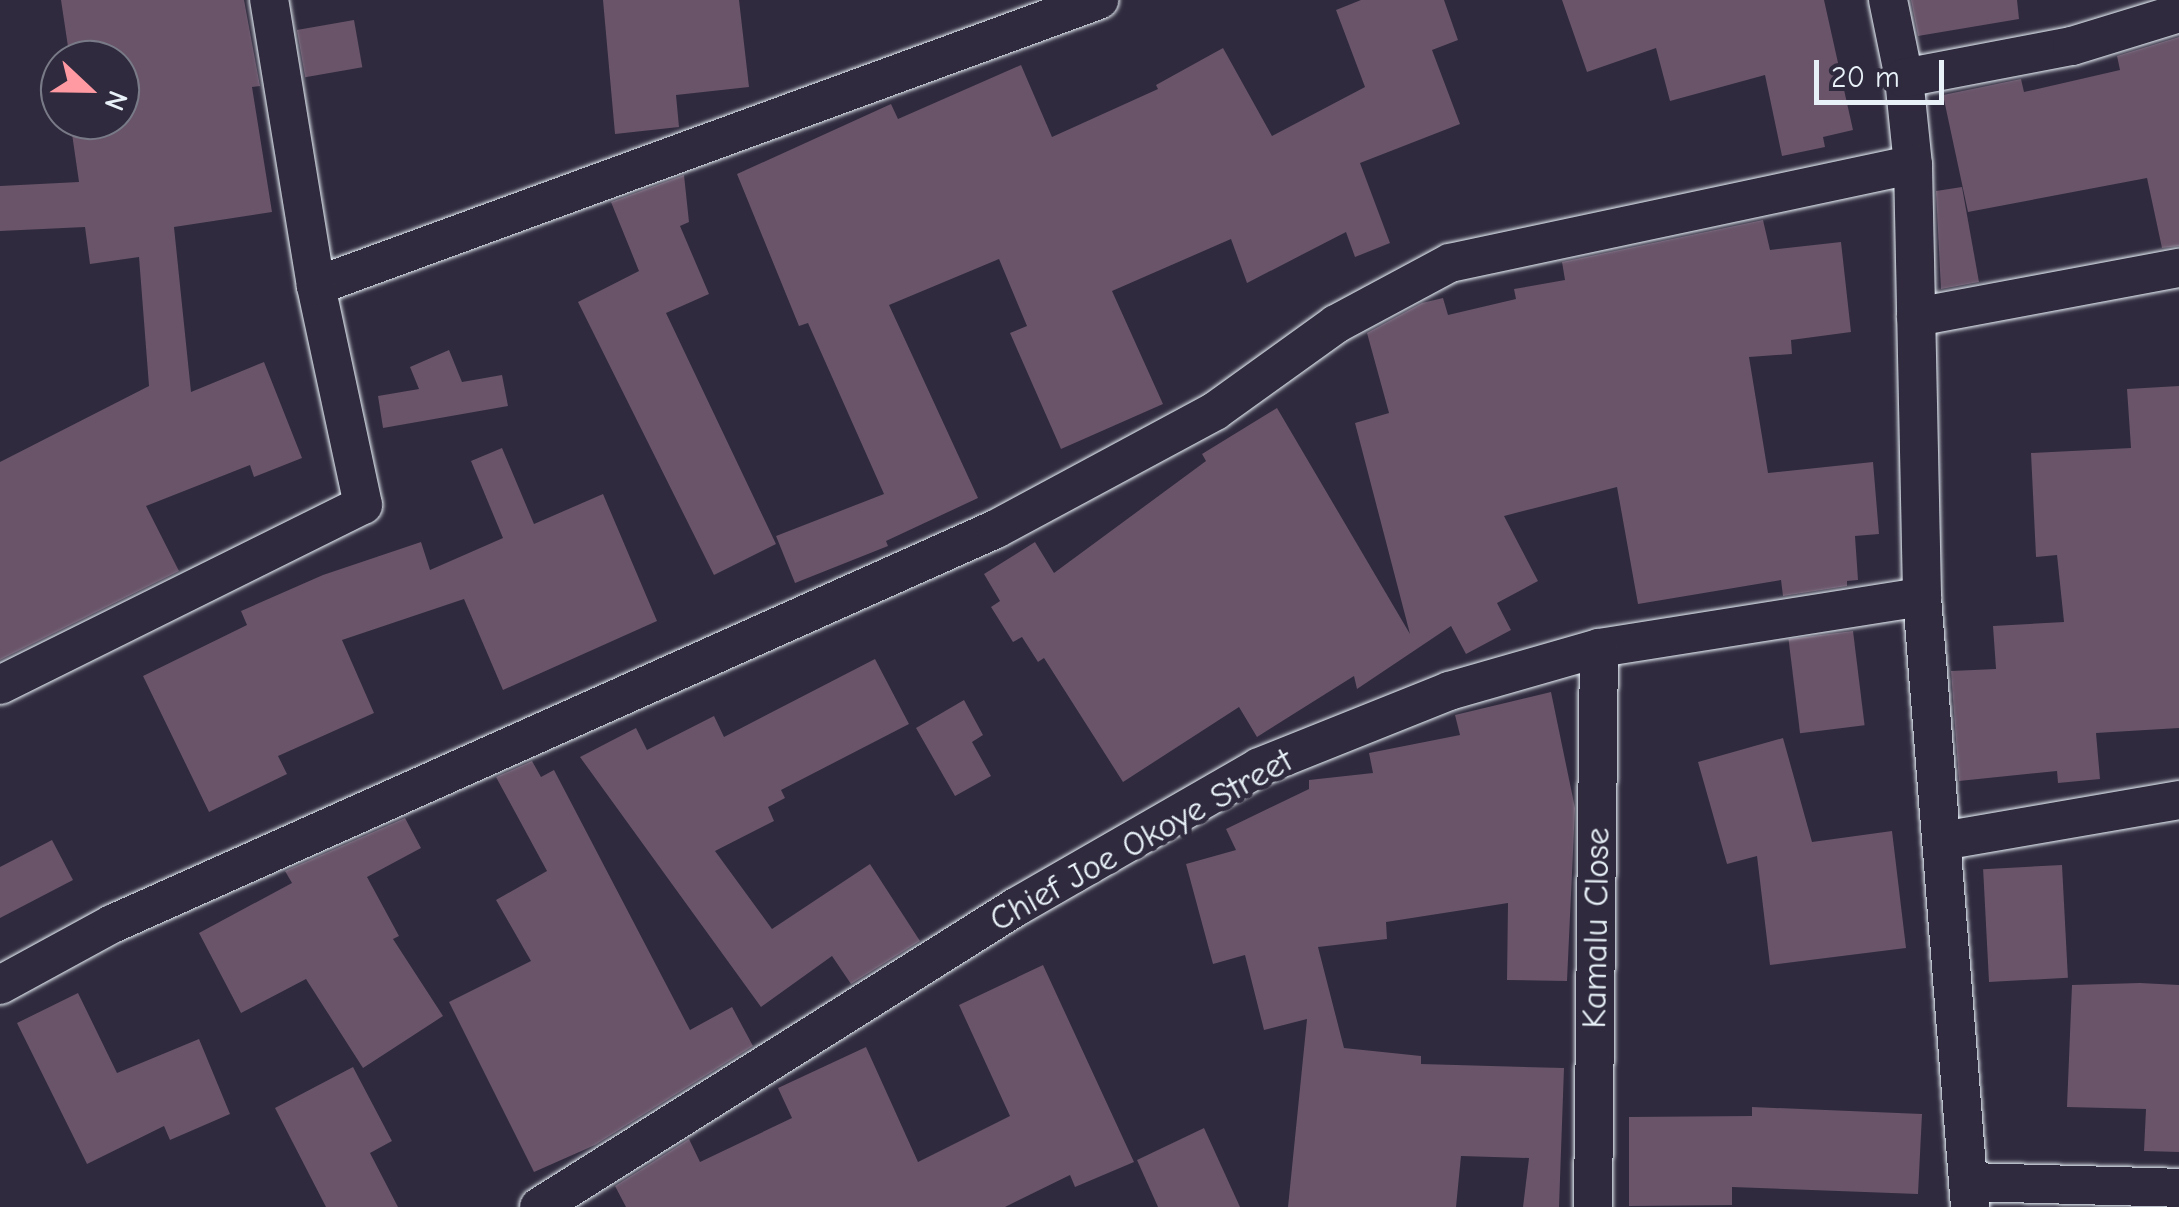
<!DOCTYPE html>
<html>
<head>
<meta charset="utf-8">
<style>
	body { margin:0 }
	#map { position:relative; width:2179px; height:1207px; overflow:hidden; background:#2f2a3d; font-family:"Comic Neue",sans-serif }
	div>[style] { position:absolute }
	.building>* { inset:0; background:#69546a; transform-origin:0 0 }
	.roads { filter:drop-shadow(0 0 2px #e8f1f8) drop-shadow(0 0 2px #e8f1f8) }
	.minor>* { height:38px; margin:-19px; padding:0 19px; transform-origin:19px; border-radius:19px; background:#2f2a3d }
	span { translate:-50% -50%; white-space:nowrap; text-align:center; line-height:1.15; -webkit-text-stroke:10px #2f2a3d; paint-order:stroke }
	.street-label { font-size:35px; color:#e8f1f8 }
	.north { position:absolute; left:40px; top:40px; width:100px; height:100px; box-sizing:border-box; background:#2f2a3d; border:2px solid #797a88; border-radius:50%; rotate:112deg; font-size:28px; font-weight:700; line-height:40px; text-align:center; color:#e8f1f8 }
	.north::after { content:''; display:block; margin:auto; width:35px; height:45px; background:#ff9aa2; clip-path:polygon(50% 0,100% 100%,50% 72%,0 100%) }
	.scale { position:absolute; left:1814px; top:60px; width:130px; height:45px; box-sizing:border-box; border:5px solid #e8f1f8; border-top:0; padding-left:12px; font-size:30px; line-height:35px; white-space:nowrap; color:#e8f1f8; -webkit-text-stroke:8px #2f2a3d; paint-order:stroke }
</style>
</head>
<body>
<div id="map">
	<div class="building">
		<i style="clip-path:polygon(61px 0,244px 0,260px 86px,252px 87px,272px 212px,174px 227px,191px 392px,264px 362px,302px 458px,254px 477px,250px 465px,146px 506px,179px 571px,0 660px,0 462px,149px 386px,139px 257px,90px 264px,85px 227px,0 231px,0 186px,79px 182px,70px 120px,120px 120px,120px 60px,70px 60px)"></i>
		<i style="clip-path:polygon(603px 0,739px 0,749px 87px,676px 95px,679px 127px,615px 134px)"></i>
		<i style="clip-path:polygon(1361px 0,1444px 0,1458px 40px,1432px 50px,1460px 124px,1360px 163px,1390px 243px,1355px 257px,1346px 232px,1247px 283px,1231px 239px,1112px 291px,1163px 404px,1061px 449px,1010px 333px,1027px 326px,999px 259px,889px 305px,978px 498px,886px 541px,888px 546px,795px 583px,776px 536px,884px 494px,808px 323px,799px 326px,737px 174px,891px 104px,898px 119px,1021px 65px,1052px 137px,1158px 89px,1156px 85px,1223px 48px,1272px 136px,1365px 87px,1336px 10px)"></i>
		<i style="clip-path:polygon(1562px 0,1824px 0,1853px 130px,1823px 137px,1825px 147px,1782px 156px,1765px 75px,1670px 101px,1656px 48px,1587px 72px)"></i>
		<i style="clip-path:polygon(1911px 0,2017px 0,2019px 19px,1918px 36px)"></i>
		<i style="left:354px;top:20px;width:48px;height:58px;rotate:80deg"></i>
		<i style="clip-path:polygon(2179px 37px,2179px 246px,2162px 248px,2147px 178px,1968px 212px,1943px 95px,2021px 79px,2024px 92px,2120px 70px,2117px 56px)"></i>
		<i style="clip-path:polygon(684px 175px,689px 222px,680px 226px,709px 294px,666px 313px,776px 544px,714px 575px,578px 302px,639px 271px,611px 202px)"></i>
		<i style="clip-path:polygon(1962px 187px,1979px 282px,1941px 289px,1936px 191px)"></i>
		<i style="clip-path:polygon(1763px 220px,1770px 250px,1841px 242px,1851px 332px,1791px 340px,1792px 354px,1749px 357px,1768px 473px,1873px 462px,1879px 534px,1855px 536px,1858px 580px,1847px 581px,1847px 586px,1783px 596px,1781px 580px,1638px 604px,1617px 487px,1504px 516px,1538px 581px,1497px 603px,1511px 630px,1466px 654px,1451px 626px,1357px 689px,1354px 676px,1257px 737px,1239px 707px,1123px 782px,1044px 658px,1038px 662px,1022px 637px,1013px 642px,991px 607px,1000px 601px,984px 574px,1035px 542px,1054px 573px,1206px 461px,1202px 454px,1277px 408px,1410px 634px,1355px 423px,1389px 413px,1367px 333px,1422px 303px,1443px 298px,1448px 315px,1516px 299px,1514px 289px,1565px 280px,1562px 262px)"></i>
		<i style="clip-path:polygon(449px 350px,462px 382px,502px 375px,508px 406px,383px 428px,378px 396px,419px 389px,410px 367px)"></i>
		<i style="clip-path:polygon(2179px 386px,2179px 728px,2096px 733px,2100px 779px,2058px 783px,2057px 771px,1959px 781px,1951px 671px,1996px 669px,1993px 626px,2064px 622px,2057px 555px,2036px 557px,2031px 453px,2131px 448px,2127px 389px)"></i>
		<i style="clip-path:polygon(502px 448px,534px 524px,603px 494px,657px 621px,503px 690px,464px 599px,342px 640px,374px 713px,278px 756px,287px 774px,209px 812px,143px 676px,247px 625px,241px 611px,323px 575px,421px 542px,430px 570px,503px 538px,471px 461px)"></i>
		<i style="left:1853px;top:631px;width:95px;height:65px;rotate:83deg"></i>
		<i style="clip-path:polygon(875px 659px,909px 724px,781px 790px,785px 798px,768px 807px,774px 821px,715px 851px,772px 929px,870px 864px,920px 941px,851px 984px,832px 956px,761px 1007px,580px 757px,636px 728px,647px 750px,714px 716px,724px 737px)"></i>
		<i style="clip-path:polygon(1551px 692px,1575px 808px,1567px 981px,1507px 980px,1508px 903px,1386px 922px,1387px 939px,1318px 947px,1344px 1048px,1421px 1056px,1421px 1064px,1564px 1068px,1559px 1207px,1523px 1207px,1529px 1158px,1461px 1156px,1456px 1207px,1288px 1207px,1307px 1019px,1264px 1030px,1245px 955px,1213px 964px,1186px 864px,1236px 850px,1226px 829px,1309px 789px,1309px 780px,1373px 773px,1369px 753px,1460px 735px,1455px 715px)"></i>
		<i style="clip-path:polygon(964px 700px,983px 735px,972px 742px,991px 776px,955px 796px,916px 728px)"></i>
		<i style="clip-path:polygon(1783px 738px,1812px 842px,1892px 831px,1906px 948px,1770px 965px,1757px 856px,1727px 864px,1698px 762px)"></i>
		<i style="clip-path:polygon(532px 761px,541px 777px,554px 770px,690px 1030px,732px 1007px,753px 1046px,595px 1145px,534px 1172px,449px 1002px,531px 961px,496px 900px,547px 871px,496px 777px)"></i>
		<i style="clip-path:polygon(405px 818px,421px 848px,367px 877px,399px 936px,393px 939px,443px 1016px,363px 1068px,306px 979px,241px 1013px,199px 933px,292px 883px,285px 871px)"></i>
		<i style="clip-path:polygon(52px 840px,73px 880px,0 918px,0 867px)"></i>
		<i style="left:2062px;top:865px;width:113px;height:79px;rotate:87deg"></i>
		<i style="clip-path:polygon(1043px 965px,1134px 1162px,1075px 1187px,1070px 1175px,1005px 1207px,626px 1207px,615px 1186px,689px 1139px,700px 1162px,792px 1118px,778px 1088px,866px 1047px,918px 1162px,1010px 1116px,959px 1005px)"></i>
		<i style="clip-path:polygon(2140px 983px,2179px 985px,2179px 1152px,2144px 1151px,2146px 1109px,2067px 1107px,2072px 985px)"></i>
		<i style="clip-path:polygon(78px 993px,117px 1073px,199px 1039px,230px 1114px,170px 1140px,164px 1126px,87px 1164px,17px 1023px)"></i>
		<i style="clip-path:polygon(353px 1067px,392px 1141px,370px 1153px,398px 1207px,326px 1207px,275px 1108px)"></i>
		<i style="clip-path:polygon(1752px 1107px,1922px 1114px,1918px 1194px,1732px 1187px,1732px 1205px,1629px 1206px,1629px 1117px,1752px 1116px)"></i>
		<i style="clip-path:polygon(1204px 1128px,1240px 1207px,1158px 1207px,1137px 1160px)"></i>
	</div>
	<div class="roads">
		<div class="minor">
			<i style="left:1888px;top:0;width:80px;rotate:78.4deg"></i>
			<i style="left:1904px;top:78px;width:87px;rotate:84.1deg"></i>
			<i style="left:1913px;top:165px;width:432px;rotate:88.8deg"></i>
			<i style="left:1922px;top:597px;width:612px;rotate:85.5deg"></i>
			<i style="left:1904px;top:78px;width:171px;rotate:-10.8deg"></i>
			<i style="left:2072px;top:46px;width:112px;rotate:-17.1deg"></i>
			<i style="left:316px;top:286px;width:834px;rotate:-20.07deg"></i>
			<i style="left:1916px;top:317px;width:268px;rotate:-10.6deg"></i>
			<i style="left:0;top:685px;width:405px;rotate:-26.4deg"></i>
			<i style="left:363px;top:505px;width:224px;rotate:-102.1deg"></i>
			<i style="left:316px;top:286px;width:290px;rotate:-99.3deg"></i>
			<i style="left:1942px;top:841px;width:241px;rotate:-9.8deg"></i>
			<i style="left:0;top:985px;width:128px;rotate:-28.6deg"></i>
			<i style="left:112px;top:924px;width:968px;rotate:-24.08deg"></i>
			<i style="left:996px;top:529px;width:249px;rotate:-28.3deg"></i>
			<i style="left:1215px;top:411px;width:149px;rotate:-35.7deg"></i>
			<i style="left:1336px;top:324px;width:129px;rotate:-28.2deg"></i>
			<i style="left:1450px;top:263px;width:473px;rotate:-12deg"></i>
			<i style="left:1970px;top:1182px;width:209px;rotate:1.6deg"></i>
			<i style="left:539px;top:1207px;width:563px;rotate:-32.17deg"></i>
			<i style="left:1016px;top:907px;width:280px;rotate:-29.9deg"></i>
			<i style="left:1259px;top:767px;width:205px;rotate:-21.8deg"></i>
			<i style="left:1449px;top:691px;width:156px;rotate:-16deg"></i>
			<i style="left:1599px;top:648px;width:327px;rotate:-9deg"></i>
			<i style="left:1593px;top:1207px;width:559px;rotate:-89.39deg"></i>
		</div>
	</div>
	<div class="street-label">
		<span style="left:1141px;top:840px;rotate:-29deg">Chief Joe Okoye Street</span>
		<span style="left:1596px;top:928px;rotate:-89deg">Kamalu Close</span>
	</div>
	<div class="north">N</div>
	<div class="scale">20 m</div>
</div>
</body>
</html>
